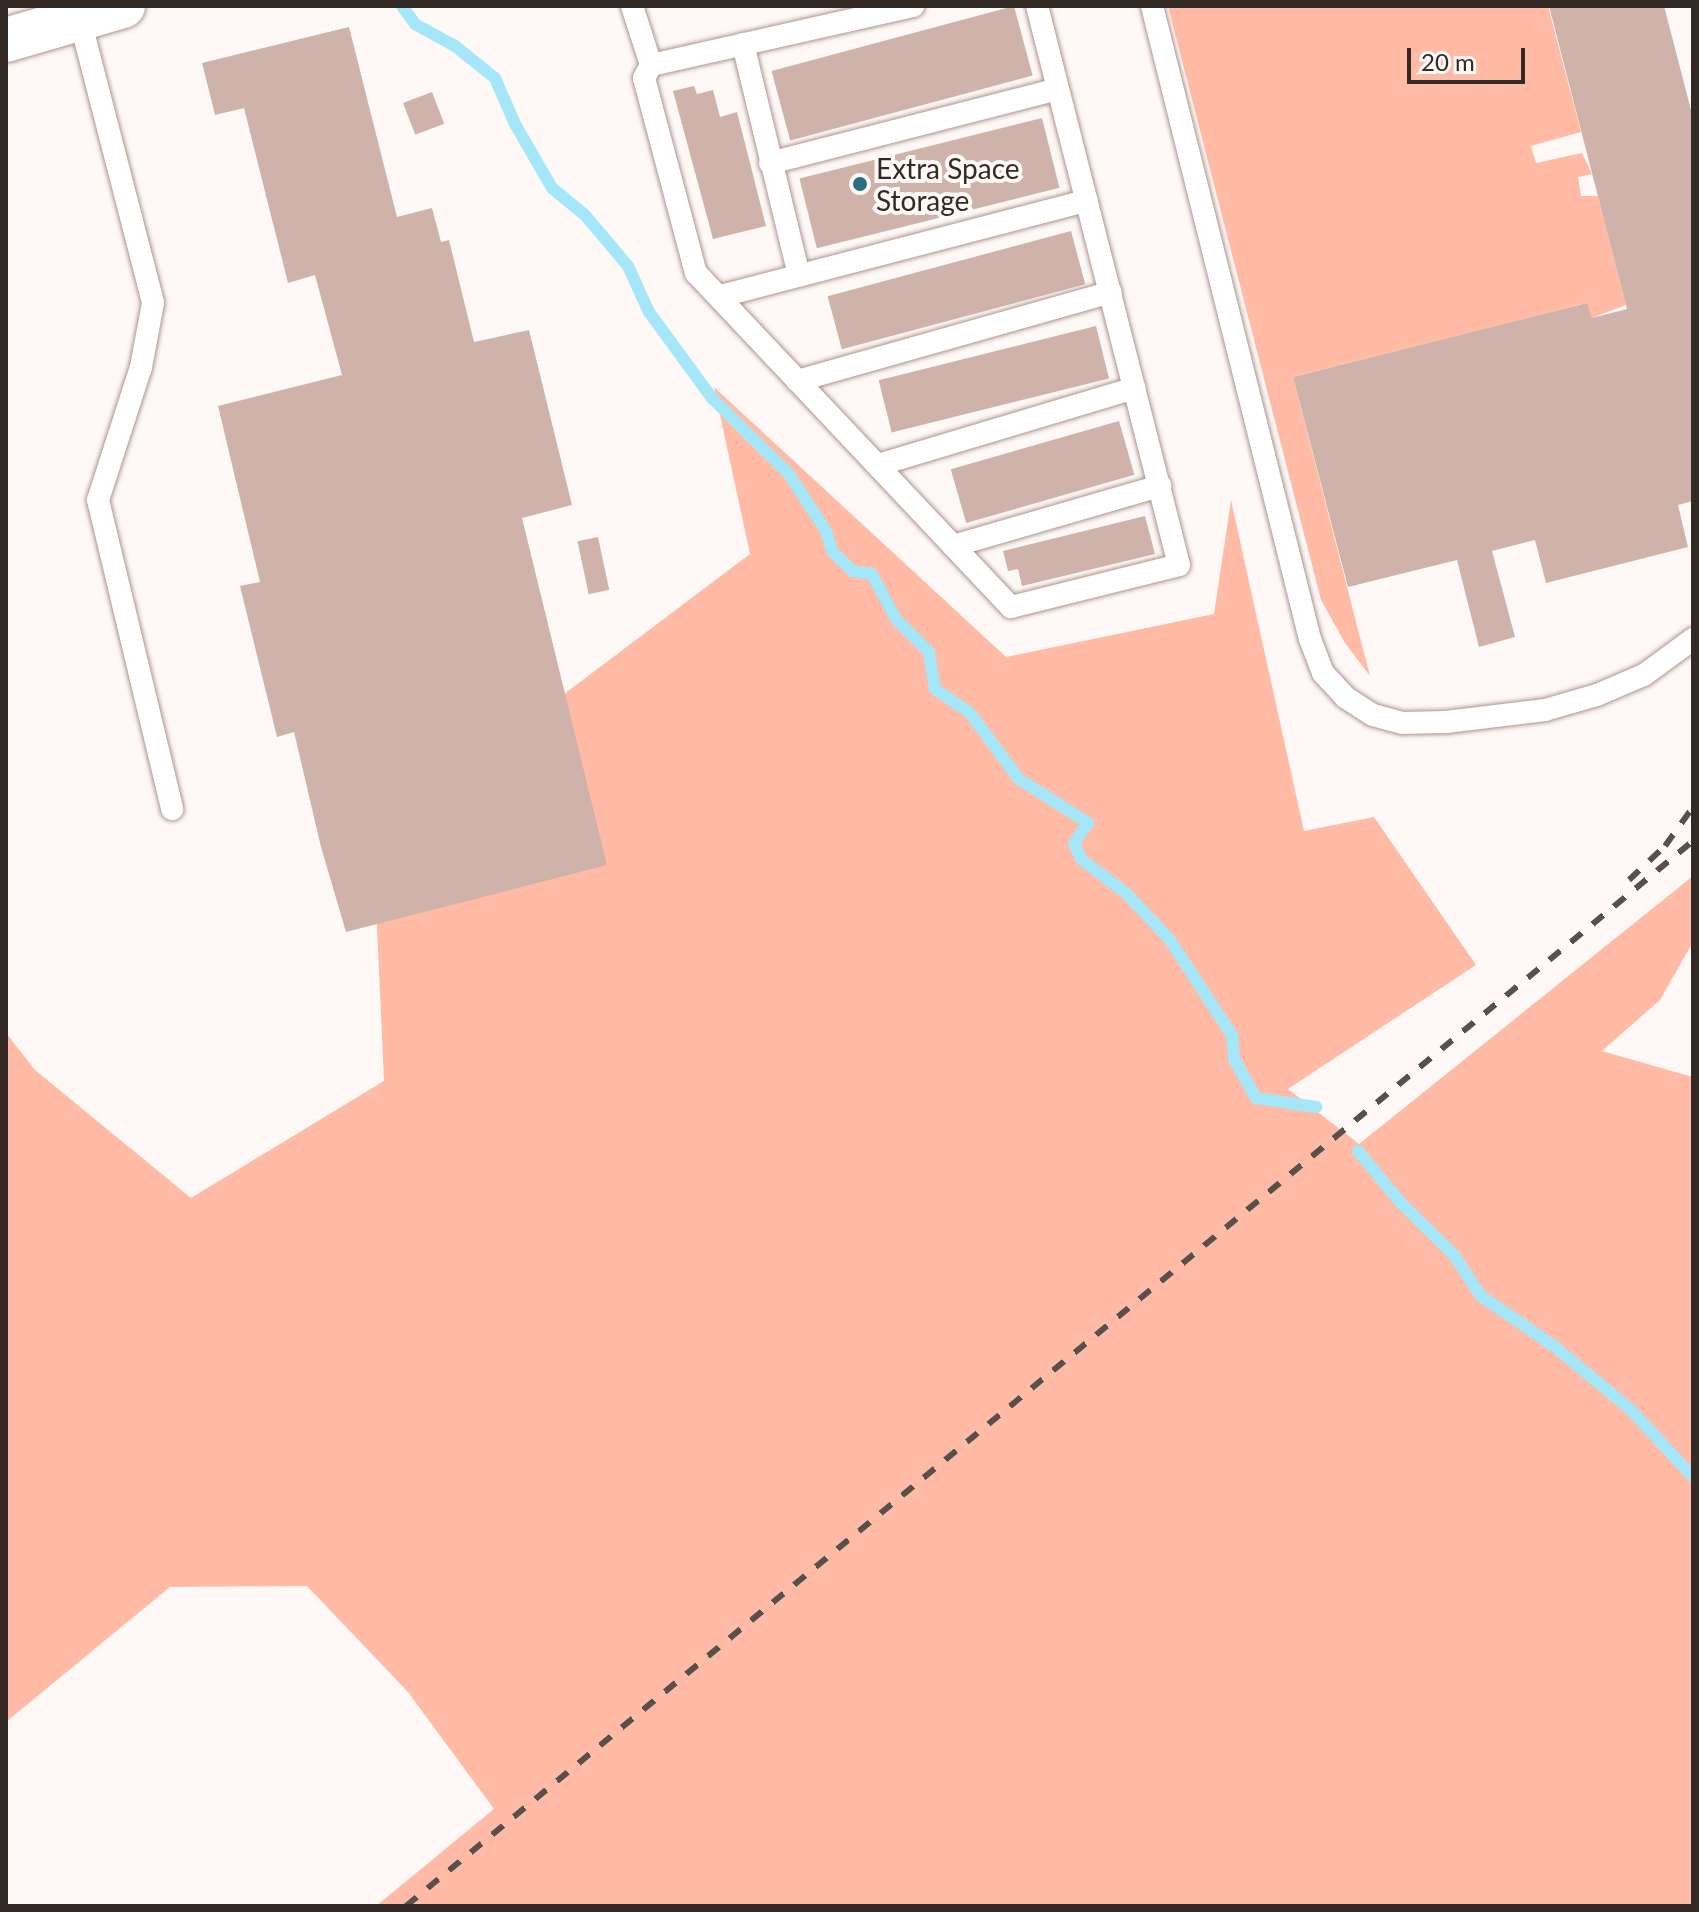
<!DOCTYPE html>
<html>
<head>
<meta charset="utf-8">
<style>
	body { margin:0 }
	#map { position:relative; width:1699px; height:1912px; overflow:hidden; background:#fef8f7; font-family:Lato,sans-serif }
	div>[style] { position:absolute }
	.green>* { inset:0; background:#ffbba6 }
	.stream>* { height:12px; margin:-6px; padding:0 6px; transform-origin:6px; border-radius:6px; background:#a5e6f8 }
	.building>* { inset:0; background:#cfb3ab; transform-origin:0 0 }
	.roads { filter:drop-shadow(0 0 2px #ae948b) drop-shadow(0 0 2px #ae948b) }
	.service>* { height:22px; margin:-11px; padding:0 11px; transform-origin:11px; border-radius:11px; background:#fff }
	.secondary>* { height:44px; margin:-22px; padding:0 22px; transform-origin:22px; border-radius:22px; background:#fff }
	.rail>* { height:6px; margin-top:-3px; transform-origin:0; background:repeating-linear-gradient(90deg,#59504c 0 14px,transparent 0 28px) }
	.dots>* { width:22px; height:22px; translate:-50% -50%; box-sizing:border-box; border:4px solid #fef8f7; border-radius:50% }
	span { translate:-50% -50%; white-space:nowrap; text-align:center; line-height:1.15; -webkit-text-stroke:8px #fef8f7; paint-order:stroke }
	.poi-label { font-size:28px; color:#332925 }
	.left { translate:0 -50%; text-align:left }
	.frame { position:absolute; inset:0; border:8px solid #332925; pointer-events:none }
	.scale { position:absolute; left:1407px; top:48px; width:118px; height:36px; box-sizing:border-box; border:4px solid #332925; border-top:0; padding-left:10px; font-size:24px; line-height:28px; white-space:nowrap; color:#332925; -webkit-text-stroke:6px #fef8f7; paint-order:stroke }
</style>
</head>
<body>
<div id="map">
	<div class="green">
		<i style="clip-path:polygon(1168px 6px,1548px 6px,1581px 132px,1531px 146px,1536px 163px,1582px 153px,1592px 174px,1578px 177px,1581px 196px,1598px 196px,1626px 305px,1592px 318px,1586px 303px,1293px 377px,1370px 676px,1345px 643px,1321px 600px)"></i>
		<i style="clip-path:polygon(714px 387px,1006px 657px,1214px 614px,1231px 500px,1304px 831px,1374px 817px,1476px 965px,1288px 1089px,1359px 1144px,1693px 876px,1693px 942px,1660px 1000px,1602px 1051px,1693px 1077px,1693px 1906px,376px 1906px,494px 1809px,408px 1692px,307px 1586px,170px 1587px,6px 1722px,6px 1033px,35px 1070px,191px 1198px,384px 1081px,373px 838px,750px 554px)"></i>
	</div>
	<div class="stream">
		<i style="left:402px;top:6px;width:22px;rotate:54deg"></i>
		<i style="left:415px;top:24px;width:46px;rotate:28.8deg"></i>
		<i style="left:455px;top:46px;width:51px;rotate:38.7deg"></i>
		<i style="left:495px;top:78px;width:50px;rotate:66.5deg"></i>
		<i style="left:515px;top:124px;width:74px;rotate:60deg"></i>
		<i style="left:552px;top:188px;width:43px;rotate:39.3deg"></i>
		<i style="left:585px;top:215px;width:67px;rotate:49.9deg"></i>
		<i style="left:628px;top:266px;width:51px;rotate:65.5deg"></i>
		<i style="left:649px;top:312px;width:107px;rotate:53.8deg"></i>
		<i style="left:712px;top:398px;width:108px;rotate:44.6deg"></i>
		<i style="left:789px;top:474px;width:68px;rotate:57deg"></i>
		<i style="left:826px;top:531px;width:22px;rotate:72deg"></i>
		<i style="left:833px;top:552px;width:28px;rotate:44deg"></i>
		<i style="left:853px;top:571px;width:19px;rotate:9deg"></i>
		<i style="left:872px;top:574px;width:51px;rotate:61.9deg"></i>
		<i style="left:896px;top:619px;width:47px;rotate:45deg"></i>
		<i style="left:929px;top:652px;width:37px;rotate:81deg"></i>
		<i style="left:935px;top:689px;width:42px;rotate:34.4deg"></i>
		<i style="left:970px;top:713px;width:82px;rotate:53.4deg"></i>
		<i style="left:1019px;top:779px;width:82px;rotate:32.5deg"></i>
		<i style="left:1088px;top:823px;width:24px;rotate:125deg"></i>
		<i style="left:1074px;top:843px;width:17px;rotate:66deg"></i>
		<i style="left:1081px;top:859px;width:58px;rotate:37.3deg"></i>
		<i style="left:1127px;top:894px;width:63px;rotate:46.9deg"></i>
		<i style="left:1170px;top:940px;width:113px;rotate:56.9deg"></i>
		<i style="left:1232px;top:1035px;width:24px;rotate:85deg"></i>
		<i style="left:1234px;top:1059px;width:45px;rotate:60.6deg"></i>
		<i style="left:1256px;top:1098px;width:61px;rotate:8.5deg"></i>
		<i style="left:1358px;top:1151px;width:66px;rotate:50.5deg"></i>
		<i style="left:1400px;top:1202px;width:76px;rotate:44.5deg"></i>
		<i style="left:1454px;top:1255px;width:49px;rotate:56.6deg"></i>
		<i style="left:1481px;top:1296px;width:88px;rotate:34.4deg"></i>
		<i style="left:1554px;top:1346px;width:100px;rotate:39.7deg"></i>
		<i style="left:1631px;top:1410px;width:91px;rotate:47.2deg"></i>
	</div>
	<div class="building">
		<i style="left:1014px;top:6px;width:72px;height:251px;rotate:75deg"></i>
		<i style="clip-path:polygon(1549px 6px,1664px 6px,1691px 110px,1693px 501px,1678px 505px,1688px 547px,1546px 583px,1535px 540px,1492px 551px,1515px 637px,1479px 647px,1457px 560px,1348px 587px,1293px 377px,1587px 303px,1592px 318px,1627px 309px)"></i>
		<i style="clip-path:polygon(349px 27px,397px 217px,432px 208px,441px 242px,449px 240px,474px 342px,529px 330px,572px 505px,522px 518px,607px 865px,346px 932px,321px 847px,294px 732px,277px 737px,240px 586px,260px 582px,218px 406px,342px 375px,315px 275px,288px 283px,244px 108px,215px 115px,202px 63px)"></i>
		<i style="clip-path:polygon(694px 86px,697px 94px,713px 90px,720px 117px,737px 112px,766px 226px,713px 239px,673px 91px)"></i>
		<i style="left:432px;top:92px;width:34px;height:31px;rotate:69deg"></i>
		<i style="left:1042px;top:118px;width:72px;height:250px;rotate:76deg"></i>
		<i style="left:1071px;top:231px;width:55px;height:252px;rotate:75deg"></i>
		<i style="left:1096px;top:326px;width:54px;height:224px;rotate:76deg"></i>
		<i style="left:1119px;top:421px;width:56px;height:175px;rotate:74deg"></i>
		<i style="clip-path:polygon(1145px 516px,1155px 554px,1022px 586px,1018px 569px,1008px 571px,1003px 551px)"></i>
		<i style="left:598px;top:537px;width:54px;height:21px;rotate:78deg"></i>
	</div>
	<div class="roads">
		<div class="service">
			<i style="left:632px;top:6px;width:62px;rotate:72.1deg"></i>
			<i style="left:651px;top:65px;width:15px;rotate:118deg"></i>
			<i style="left:644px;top:78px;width:202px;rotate:75.1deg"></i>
			<i style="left:696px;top:273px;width:459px;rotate:46.7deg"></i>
			<i style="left:1011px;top:607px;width:173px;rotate:-14deg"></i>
			<i style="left:1179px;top:565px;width:577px;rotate:-104.25deg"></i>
			<i style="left:1152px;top:6px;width:652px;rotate:75.99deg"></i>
			<i style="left:1310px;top:639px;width:36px;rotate:69deg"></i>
			<i style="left:1323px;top:673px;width:33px;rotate:47deg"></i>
			<i style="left:1345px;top:697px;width:33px;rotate:33deg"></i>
			<i style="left:1373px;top:715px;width:30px;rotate:15deg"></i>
			<i style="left:1402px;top:723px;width:44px;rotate:-1.3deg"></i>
			<i style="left:1446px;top:722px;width:100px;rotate:-6.9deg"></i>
			<i style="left:1545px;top:710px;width:54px;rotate:-16.1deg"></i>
			<i style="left:1597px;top:695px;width:51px;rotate:-23.1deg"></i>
			<i style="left:1644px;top:675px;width:61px;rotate:-36.3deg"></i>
			<i style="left:80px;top:20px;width:292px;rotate:75.5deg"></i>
			<i style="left:153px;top:303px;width:65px;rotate:100.6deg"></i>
			<i style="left:141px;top:367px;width:140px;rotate:107.9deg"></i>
			<i style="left:98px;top:500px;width:318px;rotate:76.5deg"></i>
			<i style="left:743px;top:44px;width:238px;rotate:76.4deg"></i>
			<i style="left:651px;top:65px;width:269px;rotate:-12.7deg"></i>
			<i style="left:770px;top:163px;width:297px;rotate:-14.4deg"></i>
			<i style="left:721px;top:296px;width:378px;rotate:-14.6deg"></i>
			<i style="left:797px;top:381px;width:326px;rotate:-15.8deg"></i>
			<i style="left:878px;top:465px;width:268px;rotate:-16.7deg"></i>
			<i style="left:953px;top:546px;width:216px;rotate:-16.2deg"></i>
		</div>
		<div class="secondary">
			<i style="left:6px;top:40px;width:122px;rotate:-16.2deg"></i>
		</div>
	</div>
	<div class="rail">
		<i style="left:1629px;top:880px;width:50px;rotate:-43.4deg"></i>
		<i style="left:1665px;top:846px;width:48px;rotate:-54.3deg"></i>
		<i style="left:406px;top:1906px;width:1671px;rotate:-39.61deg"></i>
	</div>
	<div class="dots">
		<i style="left:860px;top:184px;background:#2b6f80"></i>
	</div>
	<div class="poi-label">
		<span class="left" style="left:876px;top:184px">Extra Space<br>Storage</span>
	</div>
	<div class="frame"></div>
	<div class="scale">20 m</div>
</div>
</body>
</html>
